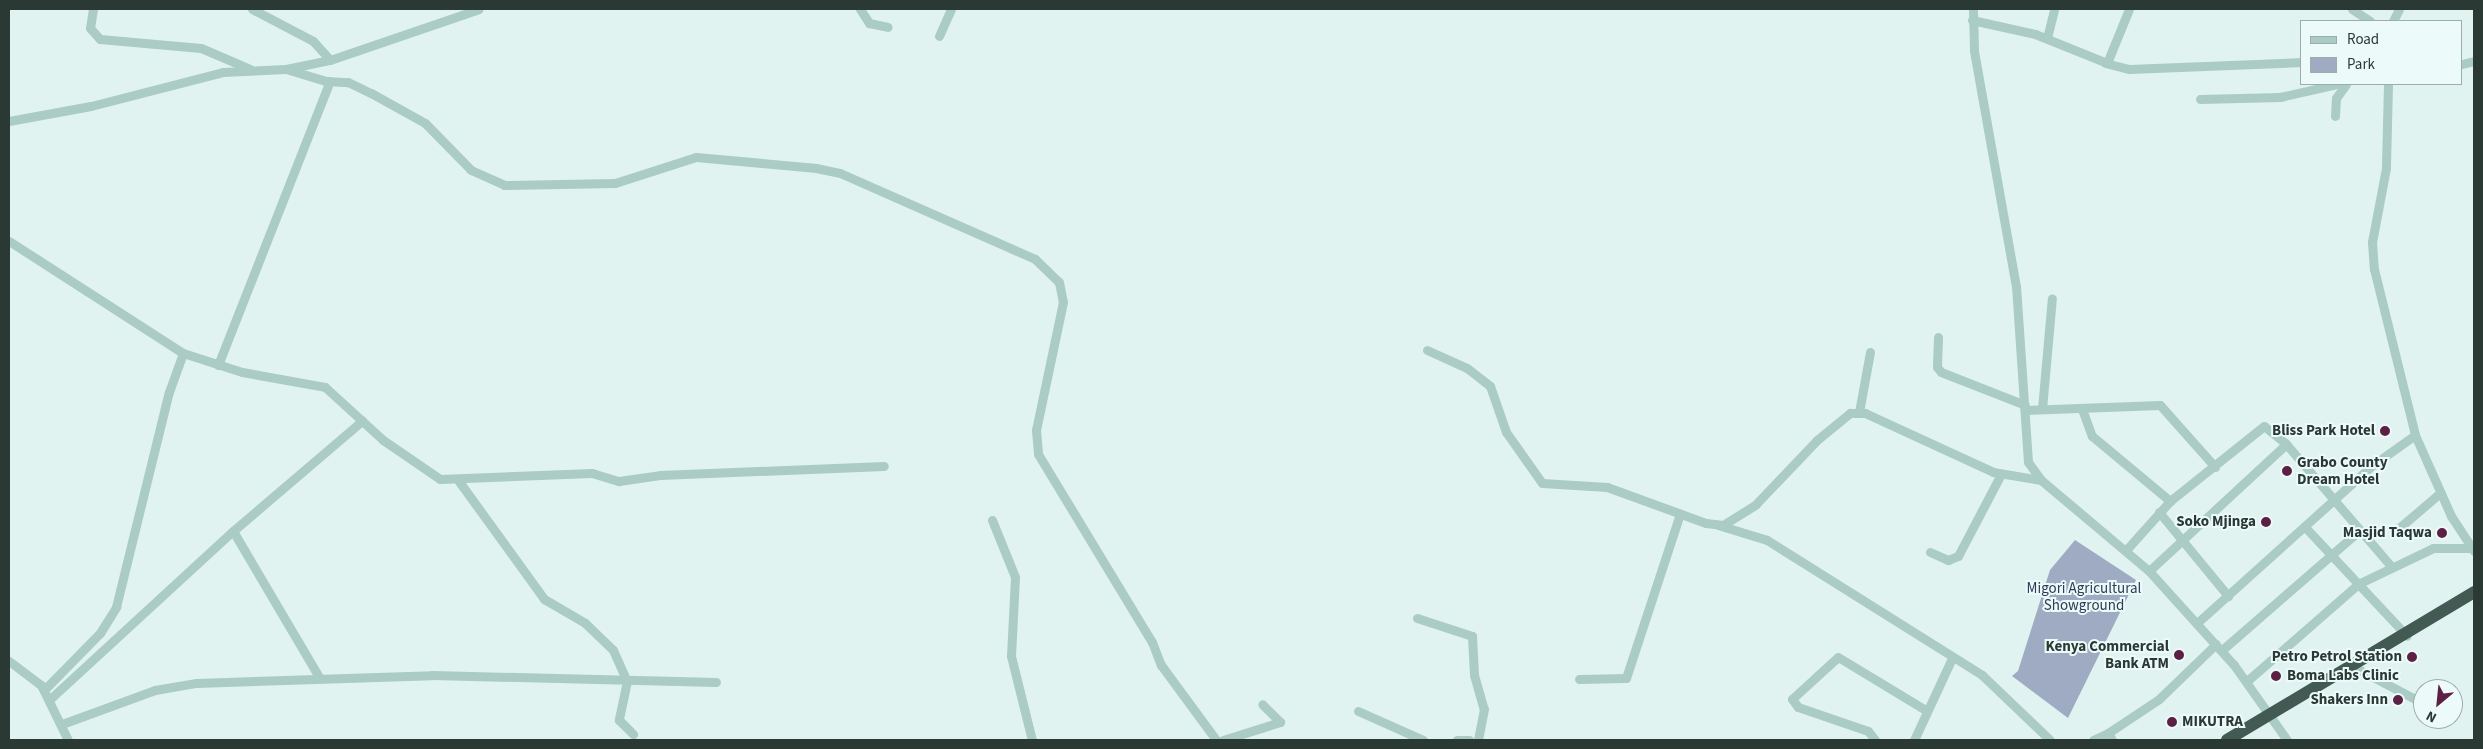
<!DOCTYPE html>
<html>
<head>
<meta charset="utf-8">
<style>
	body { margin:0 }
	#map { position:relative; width:2483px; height:749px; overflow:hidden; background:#e0f3f0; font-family:"Source Sans 3",sans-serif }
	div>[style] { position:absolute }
	.green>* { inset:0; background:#9fabc2 }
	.minor>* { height:9px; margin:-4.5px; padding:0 4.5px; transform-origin:4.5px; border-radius:4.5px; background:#abcbc5 }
	.highway>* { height:12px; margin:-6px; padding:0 6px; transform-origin:6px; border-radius:6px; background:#425a51 }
	.dots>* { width:14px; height:14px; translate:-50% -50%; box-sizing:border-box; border:2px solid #ecfaf9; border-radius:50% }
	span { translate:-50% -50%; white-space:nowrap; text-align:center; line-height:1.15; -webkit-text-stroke:4px #ecfaf9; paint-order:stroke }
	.poi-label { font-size:15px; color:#2a3934; font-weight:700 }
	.right { translate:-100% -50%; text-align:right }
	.left { translate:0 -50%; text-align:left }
	.park-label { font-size:15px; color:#2e3a57 }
	.frame { position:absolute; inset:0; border:10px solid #2a3934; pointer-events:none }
	.legend { position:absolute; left:2300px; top:20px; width:162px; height:65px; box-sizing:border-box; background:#ecfaf9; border:1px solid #9eadaa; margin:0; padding:6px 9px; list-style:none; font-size:15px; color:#2a3934 }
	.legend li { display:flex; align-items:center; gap:10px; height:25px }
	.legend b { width:25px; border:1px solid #9eadaa }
	.north { position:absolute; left:2413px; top:679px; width:50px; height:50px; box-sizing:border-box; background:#ecfaf9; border:1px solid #9eadaa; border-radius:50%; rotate:208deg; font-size:14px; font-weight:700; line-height:20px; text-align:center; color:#2a3934 }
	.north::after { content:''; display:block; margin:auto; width:18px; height:22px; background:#5b2043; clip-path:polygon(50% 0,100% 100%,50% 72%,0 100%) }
</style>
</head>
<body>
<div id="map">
	<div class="green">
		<i style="clip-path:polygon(2075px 540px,2136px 580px,2068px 718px,2012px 676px,2018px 671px,2050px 570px)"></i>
	</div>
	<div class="minor">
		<i style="left:93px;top:9px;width:19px;rotate:99deg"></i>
		<i style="left:90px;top:28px;width:15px;rotate:48deg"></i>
		<i style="left:100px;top:39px;width:101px;rotate:5.1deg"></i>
		<i style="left:201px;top:48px;width:53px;rotate:23.2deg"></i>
		<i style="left:252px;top:9px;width:69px;rotate:27.7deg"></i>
		<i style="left:313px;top:41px;width:25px;rotate:48deg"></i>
		<i style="left:860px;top:9px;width:17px;rotate:57deg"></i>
		<i style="left:869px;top:23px;width:19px;rotate:12deg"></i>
		<i style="left:1973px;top:9px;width:42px;rotate:88.6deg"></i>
		<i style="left:1974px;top:51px;width:239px;rotate:79.9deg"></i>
		<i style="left:2016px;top:286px;width:176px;rotate:86.1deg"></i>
		<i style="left:2028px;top:462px;width:22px;rotate:54deg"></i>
		<i style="left:2041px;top:480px;width:141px;rotate:40.1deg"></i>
		<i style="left:2149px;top:571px;width:127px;rotate:47.9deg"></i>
		<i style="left:2234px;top:665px;width:92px;rotate:54.8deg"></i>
		<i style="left:2352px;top:9px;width:22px;rotate:34deg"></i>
		<i style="left:1972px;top:20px;width:65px;rotate:12.5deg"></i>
		<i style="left:2035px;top:34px;width:78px;rotate:21.9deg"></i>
		<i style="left:2107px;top:63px;width:58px;rotate:-67.8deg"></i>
		<i style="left:2393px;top:21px;width:13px;rotate:-63deg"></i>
		<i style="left:939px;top:36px;width:30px;rotate:-66deg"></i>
		<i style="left:2047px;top:38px;width:30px;rotate:-76deg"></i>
		<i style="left:2105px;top:63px;width:25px;rotate:14deg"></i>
		<i style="left:2129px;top:69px;width:173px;rotate:-2.3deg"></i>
		<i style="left:2462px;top:64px;width:12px;rotate:-14deg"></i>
		<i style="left:286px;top:69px;width:42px;rotate:16.7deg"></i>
		<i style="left:326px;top:81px;width:22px;rotate:3deg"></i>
		<i style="left:348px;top:82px;width:25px;rotate:26deg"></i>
		<i style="left:371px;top:93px;width:62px;rotate:29.1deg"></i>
		<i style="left:425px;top:123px;width:66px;rotate:45.6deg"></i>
		<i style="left:471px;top:170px;width:36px;rotate:24deg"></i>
		<i style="left:504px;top:185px;width:111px;rotate:-1deg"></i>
		<i style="left:615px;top:183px;width:85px;rotate:-17.8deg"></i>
		<i style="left:696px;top:157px;width:121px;rotate:5.2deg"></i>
		<i style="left:816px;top:168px;width:25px;rotate:12deg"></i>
		<i style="left:840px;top:173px;width:213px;rotate:23.8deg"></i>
		<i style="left:1035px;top:259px;width:33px;rotate:44deg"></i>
		<i style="left:1059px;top:282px;width:20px;rotate:79deg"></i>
		<i style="left:1063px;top:302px;width:131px;rotate:101.9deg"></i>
		<i style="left:1036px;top:430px;width:24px;rotate:85deg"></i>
		<i style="left:1038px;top:454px;width:220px;rotate:58.8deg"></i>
		<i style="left:1152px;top:642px;width:25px;rotate:69deg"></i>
		<i style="left:1161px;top:665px;width:93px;rotate:53.7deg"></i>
		<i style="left:2388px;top:84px;width:84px;rotate:91.4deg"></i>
		<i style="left:2386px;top:168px;width:75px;rotate:100.7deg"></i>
		<i style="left:2372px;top:242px;width:27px;rotate:86deg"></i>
		<i style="left:2374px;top:269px;width:171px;rotate:76.1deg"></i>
		<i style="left:2415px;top:435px;width:89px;rotate:66deg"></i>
		<i style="left:2451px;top:516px;width:42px;rotate:56.7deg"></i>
		<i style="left:2200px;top:99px;width:80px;rotate:-1.4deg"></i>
		<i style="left:2280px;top:97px;width:58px;rotate:-12.8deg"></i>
		<i style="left:2335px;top:116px;width:18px;rotate:-87deg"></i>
		<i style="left:2336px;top:98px;width:17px;rotate:-54deg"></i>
		<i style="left:9px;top:121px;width:83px;rotate:-10.4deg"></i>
		<i style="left:91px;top:106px;width:136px;rotate:-14.4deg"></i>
		<i style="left:223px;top:72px;width:63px;rotate:-2.7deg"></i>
		<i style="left:286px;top:69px;width:45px;rotate:-11.6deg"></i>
		<i style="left:330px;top:60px;width:157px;rotate:-18.9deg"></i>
		<i style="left:9px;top:241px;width:207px;rotate:32.8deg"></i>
		<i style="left:183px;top:353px;width:62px;rotate:17.9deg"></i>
		<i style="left:242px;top:372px;width:84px;rotate:10.2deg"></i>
		<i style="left:325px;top:387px;width:79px;rotate:42.4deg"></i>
		<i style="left:383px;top:440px;width:69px;rotate:34.4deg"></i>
		<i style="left:440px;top:479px;width:152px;rotate:-2.3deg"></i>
		<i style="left:592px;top:473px;width:28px;rotate:17deg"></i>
		<i style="left:619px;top:481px;width:41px;rotate:-8.3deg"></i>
		<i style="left:660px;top:475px;width:224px;rotate:-2.3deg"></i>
		<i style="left:1938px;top:337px;width:30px;rotate:92deg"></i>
		<i style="left:1937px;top:367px;width:6px;rotate:51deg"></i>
		<i style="left:1941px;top:372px;width:90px;rotate:21.4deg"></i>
		<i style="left:1427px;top:350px;width:44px;rotate:24.2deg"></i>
		<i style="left:1467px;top:368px;width:29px;rotate:38deg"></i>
		<i style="left:1490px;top:386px;width:49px;rotate:70.8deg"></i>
		<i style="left:1506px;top:432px;width:62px;rotate:54.8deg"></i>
		<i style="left:1542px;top:483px;width:65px;rotate:3.5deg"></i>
		<i style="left:1607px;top:487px;width:105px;rotate:20deg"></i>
		<i style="left:1706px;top:523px;width:17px;rotate:7deg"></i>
		<i style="left:1723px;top:525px;width:39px;rotate:-32deg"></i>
		<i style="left:1756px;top:504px;width:88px;rotate:-46.4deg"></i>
		<i style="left:1817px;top:440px;width:43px;rotate:-39.3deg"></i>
		<i style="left:1850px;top:413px;width:15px"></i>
		<i style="left:1865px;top:413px;width:141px;rotate:24.7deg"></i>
		<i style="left:1993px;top:472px;width:49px;rotate:9.5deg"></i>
		<i style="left:218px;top:365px;width:305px;rotate:-68.5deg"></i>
		<i style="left:2042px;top:409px;width:111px;rotate:-84.9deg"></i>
		<i style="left:2082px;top:409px;width:29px;rotate:70deg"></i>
		<i style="left:2092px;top:436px;width:102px;rotate:39.8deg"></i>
		<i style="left:2025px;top:410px;width:135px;rotate:-2.1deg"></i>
		<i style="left:2160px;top:405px;width:83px;rotate:48.4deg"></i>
		<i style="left:1859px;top:412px;width:61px;rotate:-79.6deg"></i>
		<i style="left:458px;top:480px;width:147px;rotate:54.1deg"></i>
		<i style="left:544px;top:599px;width:48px;rotate:30.3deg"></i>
		<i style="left:585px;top:623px;width:39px;rotate:44deg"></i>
		<i style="left:613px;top:650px;width:34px;rotate:66deg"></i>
		<i style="left:627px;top:681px;width:40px;rotate:102deg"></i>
		<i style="left:619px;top:720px;width:20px;rotate:45deg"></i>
		<i style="left:2159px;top:512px;width:109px;rotate:50.6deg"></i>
		<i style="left:992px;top:520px;width:61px;rotate:68deg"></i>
		<i style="left:1015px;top:577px;width:79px;rotate:92.9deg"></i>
		<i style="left:1011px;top:656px;width:87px;rotate:76deg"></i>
		<i style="left:1718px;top:525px;width:51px;rotate:17deg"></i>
		<i style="left:1767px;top:540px;width:254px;rotate:32.1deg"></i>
		<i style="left:1982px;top:675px;width:94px;rotate:43.7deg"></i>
		<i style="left:2305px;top:527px;width:149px;rotate:46.9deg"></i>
		<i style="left:2399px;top:528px;width:54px;rotate:-40.5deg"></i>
		<i style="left:2127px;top:549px;width:64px;rotate:-48.1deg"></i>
		<i style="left:2170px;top:501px;width:120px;rotate:-38.6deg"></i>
		<i style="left:2264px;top:426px;width:28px;rotate:39deg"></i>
		<i style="left:2286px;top:444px;width:161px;rotate:49.3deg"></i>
		<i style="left:1930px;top:552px;width:20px;rotate:24deg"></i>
		<i style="left:1948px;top:560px;width:11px;rotate:-22deg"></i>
		<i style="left:1958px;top:556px;width:93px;rotate:-62.3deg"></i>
		<i style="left:2149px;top:571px;width:187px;rotate:-42.8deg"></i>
		<i style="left:1417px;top:618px;width:58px;rotate:18.1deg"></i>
		<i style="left:1472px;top:636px;width:39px;rotate:87deg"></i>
		<i style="left:1474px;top:675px;width:35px;rotate:74deg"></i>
		<i style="left:1484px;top:709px;width:32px;rotate:101deg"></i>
		<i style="left:2197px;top:623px;width:233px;rotate:-42deg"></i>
		<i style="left:2370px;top:467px;width:55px;rotate:-35.4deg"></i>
		<i style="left:2222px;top:650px;width:183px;rotate:-41deg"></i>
		<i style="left:9px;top:661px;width:40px;rotate:37deg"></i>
		<i style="left:41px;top:685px;width:61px;rotate:63.9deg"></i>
		<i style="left:2354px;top:667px;width:78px;rotate:27.6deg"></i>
		<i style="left:319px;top:677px;width:169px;rotate:-120.5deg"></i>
		<i style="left:233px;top:531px;width:170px;rotate:-40.5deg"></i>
		<i style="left:1579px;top:679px;width:47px;rotate:-1.2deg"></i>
		<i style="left:1626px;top:678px;width:173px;rotate:-71.8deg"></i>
		<i style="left:2247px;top:681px;width:147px;rotate:-41.1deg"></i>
		<i style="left:2358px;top:584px;width:83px;rotate:-25.6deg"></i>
		<i style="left:2433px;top:548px;width:38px"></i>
		<i style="left:44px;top:690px;width:80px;rotate:-45.5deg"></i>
		<i style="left:100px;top:633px;width:31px;rotate:-58deg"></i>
		<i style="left:116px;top:607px;width:221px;rotate:-76.2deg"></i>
		<i style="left:169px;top:392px;width:41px;rotate:-70.3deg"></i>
		<i style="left:49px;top:700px;width:250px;rotate:-42.6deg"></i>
		<i style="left:1358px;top:711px;width:71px;rotate:24deg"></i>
		<i style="left:62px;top:724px;width:99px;rotate:-20.1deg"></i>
		<i style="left:155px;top:690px;width:42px;rotate:-9.7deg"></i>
		<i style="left:196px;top:683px;width:236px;rotate:-1.9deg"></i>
		<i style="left:432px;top:675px;width:284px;rotate:1.4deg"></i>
		<i style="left:2108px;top:733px;width:61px;rotate:-33.7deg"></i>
		<i style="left:2159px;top:699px;width:79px;rotate:-44deg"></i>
		<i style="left:1223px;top:740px;width:60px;rotate:-17.5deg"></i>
		<i style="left:1280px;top:722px;width:25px;rotate:-135deg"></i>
		<i style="left:1457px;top:740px;width:12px"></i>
		<i style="left:1875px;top:740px;width:11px;rotate:-128deg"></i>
		<i style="left:1868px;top:731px;width:74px;rotate:-161.1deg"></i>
		<i style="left:1798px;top:707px;width:10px;rotate:-127deg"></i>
		<i style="left:1792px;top:699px;width:62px;rotate:-42.4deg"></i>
		<i style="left:1838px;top:657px;width:104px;rotate:31.2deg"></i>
		<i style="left:1914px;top:740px;width:90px;rotate:-65.1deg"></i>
		<i style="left:2093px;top:740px;width:17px;rotate:-25deg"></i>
		<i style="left:2108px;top:733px;width:8px;rotate:60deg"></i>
	</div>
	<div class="highway">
		<i style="left:2227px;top:740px;width:288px;rotate:-30.9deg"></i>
	</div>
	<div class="dots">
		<i style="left:2385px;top:431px;background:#5b2043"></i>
		<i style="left:2287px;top:471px;background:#5b2043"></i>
		<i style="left:2266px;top:522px;background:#5b2043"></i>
		<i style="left:2442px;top:533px;background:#5b2043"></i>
		<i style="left:2179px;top:655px;background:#5b2043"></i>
		<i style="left:2412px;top:657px;background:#5b2043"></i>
		<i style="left:2276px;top:676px;background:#5b2043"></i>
		<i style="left:2398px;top:700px;background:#5b2043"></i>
		<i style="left:2172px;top:722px;background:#5b2043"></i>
	</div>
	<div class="poi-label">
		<span class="right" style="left:2375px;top:431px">Bliss Park Hotel</span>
		<span class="left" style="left:2297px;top:471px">Grabo County<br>Dream Hotel</span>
		<span class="right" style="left:2256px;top:522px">Soko Mjinga</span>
		<span class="right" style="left:2432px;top:533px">Masjid Taqwa</span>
		<span class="right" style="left:2169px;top:655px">Kenya Commercial<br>Bank ATM</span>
		<span class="right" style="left:2402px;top:657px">Petro Petrol Station</span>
		<span class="left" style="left:2287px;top:676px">Boma Labs Clinic</span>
		<span class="right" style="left:2388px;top:700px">Shakers Inn</span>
		<span class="left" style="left:2182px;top:722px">MIKUTRA</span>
	</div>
	<div class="park-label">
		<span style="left:2084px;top:597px">Migori Agricultural<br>Showground</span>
	</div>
	<div class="frame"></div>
	<ul class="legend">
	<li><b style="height:6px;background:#abcbc5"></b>Road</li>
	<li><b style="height:14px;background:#9fabc2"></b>Park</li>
	</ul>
	<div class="north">N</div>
</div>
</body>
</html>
